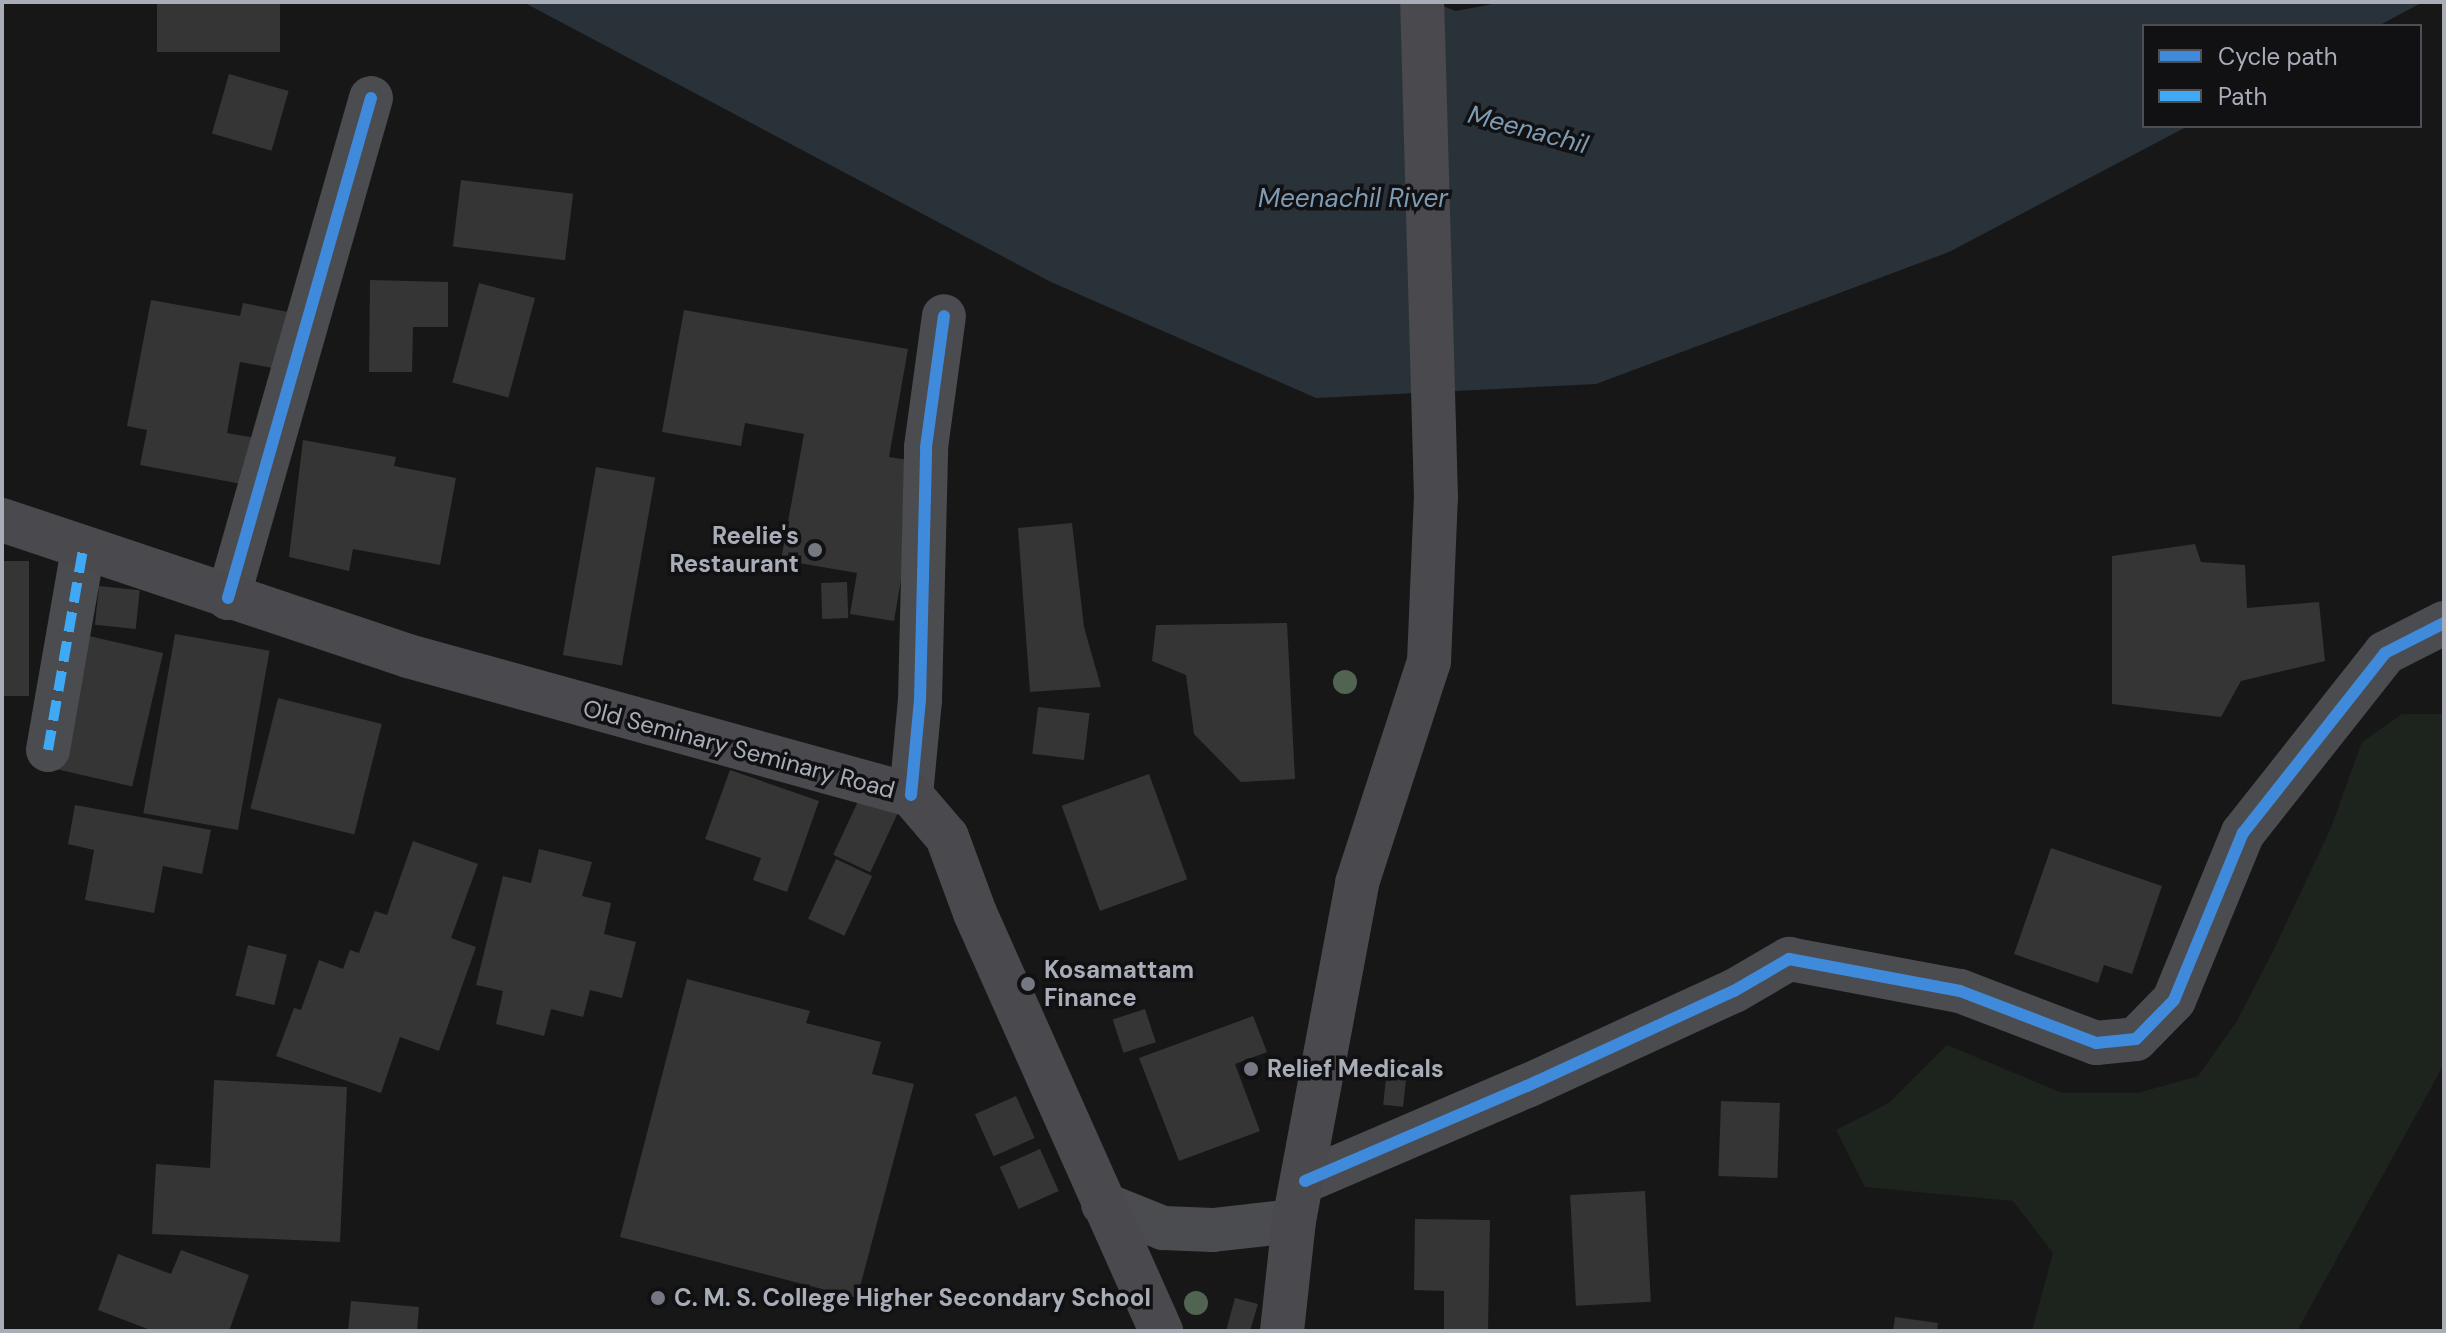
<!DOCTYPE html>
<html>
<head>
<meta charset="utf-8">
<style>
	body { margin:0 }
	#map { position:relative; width:2446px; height:1333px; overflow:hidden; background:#171717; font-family:"DM Sans",sans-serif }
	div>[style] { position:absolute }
	.green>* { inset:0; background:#1d241e }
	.water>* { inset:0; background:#2a3239 }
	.building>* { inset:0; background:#353536; transform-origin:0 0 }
	.minor>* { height:44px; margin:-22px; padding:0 22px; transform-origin:22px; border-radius:22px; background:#4b4c50 }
	.tertiary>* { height:44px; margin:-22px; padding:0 22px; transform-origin:22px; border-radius:22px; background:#4b4c50 }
	.secondary>* { height:44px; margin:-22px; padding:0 22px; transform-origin:22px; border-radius:22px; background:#4a4a4e }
	.quiet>* { height:10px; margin-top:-5px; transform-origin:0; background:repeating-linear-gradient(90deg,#3fa9f5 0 20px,transparent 0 30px) }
	.cycleway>* { height:12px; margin:-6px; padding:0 6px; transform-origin:6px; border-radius:6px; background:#408adc }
	.trees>* { width:24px; height:24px; margin:-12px; border-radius:50%; background:#506451 }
	.dots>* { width:22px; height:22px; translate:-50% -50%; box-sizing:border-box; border:4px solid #111113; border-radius:50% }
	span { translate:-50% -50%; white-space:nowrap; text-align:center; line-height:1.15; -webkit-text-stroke:7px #111113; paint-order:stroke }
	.poi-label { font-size:24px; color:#a8adb8; font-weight:700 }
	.right { translate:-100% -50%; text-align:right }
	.left { translate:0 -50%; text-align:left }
	.street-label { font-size:24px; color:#a8adb8 }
	.water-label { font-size:26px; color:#7f9bb3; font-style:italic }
	.frame { position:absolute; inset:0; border:4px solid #a8adb8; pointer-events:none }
	.legend { position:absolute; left:2142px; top:24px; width:280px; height:104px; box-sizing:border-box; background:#111113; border:2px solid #4d4f55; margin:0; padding:10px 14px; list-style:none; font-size:24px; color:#a8adb8 }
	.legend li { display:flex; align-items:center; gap:16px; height:40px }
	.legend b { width:40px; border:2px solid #4d4f55 }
</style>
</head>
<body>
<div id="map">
	<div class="green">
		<i style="clip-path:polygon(2402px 714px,2444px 714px,2444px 1064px,2297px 1331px,2032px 1331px,2053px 1253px,2013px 1201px,1865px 1187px,1836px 1130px,1889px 1103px,1947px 1045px,2062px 1093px,2138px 1093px,2198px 1076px,2237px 1021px,2274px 949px,2330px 830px,2362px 742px)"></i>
	</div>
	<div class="water">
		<i style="clip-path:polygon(523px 2px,1432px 2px,1456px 11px,1503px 2px,2423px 2px,2378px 26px,2144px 26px,2144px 126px,2188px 126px,1949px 252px,1596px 384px,1316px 398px,1051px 282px)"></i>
	</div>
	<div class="building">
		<i style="left:157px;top:2px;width:123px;height:50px"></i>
		<i style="left:229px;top:74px;width:62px;height:62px;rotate:16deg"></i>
		<i style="left:461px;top:180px;width:113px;height:67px;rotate:7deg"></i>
		<i style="clip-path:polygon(370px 280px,448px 282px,448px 327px,413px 327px,412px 372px,369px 372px)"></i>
		<i style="left:479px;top:283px;width:58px;height:103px;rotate:15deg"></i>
		<i style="clip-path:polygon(151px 300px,240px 316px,243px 303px,293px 313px,283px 370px,240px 362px,227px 433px,256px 438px,247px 485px,140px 465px,147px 430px,127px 426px)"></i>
		<i style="clip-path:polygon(684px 310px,908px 349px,889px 457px,921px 462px,894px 621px,850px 614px,857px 573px,781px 560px,804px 434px,745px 423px,741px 446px,662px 432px)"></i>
		<i style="clip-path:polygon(303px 440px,396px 457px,394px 466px,456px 478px,440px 565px,353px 549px,349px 571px,289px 557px)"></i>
		<i style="left:596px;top:467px;width:60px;height:191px;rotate:10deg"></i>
		<i style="clip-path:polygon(1072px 523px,1084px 627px,1101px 687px,1030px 692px,1018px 528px)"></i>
		<i style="clip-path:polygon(2195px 544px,2201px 562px,2245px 565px,2247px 608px,2319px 602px,2325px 661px,2241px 681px,2221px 717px,2112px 704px,2112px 556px)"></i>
		<i style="left:2px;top:561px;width:27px;height:135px"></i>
		<i style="left:847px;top:582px;width:36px;height:26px;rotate:88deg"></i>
		<i style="left:99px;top:586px;width:41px;height:39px;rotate:6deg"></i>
		<i style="clip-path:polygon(1287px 623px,1295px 779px,1241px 782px,1194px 734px,1186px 675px,1152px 661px,1156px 625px)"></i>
		<i style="left:175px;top:634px;width:96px;height:182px;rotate:10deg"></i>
		<i style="left:89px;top:636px;width:76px;height:137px;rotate:13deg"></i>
		<i style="left:278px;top:698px;width:107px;height:114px;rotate:14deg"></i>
		<i style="left:1038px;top:707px;width:52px;height:47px;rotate:7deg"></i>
		<i style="clip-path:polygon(730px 770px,819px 801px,787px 892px,753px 880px,761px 858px,705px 839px)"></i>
		<i style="left:1149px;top:774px;width:112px;height:93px;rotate:70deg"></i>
		<i style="left:861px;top:795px;width:41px;height:66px;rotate:25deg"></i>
		<i style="clip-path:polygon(75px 805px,211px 830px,202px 874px,163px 866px,154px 913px,85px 900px,94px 850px,68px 844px)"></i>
		<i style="clip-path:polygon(413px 841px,478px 864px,451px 938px,476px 947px,439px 1051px,400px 1037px,381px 1093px,276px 1056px,294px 1008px,301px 1010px,319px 960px,343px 969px,350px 950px,359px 953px,375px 911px,387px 915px)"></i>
		<i style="clip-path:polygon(2051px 848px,2162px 886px,2132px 974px,2104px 965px,2098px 983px,2014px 954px)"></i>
		<i style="clip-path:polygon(539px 849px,592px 862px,582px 896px,611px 903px,604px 934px,636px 942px,622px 998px,590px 990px,583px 1017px,551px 1009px,544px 1036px,496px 1024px,503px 991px,476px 985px,503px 876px,531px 883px)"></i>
		<i style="left:836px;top:859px;width:40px;height:66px;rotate:25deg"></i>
		<i style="left:248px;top:945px;width:40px;height:52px;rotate:14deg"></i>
		<i style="clip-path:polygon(687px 979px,810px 1011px,806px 1023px,881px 1042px,872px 1074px,914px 1084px,857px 1298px,620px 1237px)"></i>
		<i style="left:1145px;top:1009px;width:35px;height:34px;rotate:72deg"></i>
		<i style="clip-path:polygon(1253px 1016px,1267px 1052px,1235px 1064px,1260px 1131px,1179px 1161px,1139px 1058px)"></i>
		<i style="left:1388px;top:1059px;width:20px;height:46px;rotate:6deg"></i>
		<i style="clip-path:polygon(214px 1080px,347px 1087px,340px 1242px,152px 1234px,156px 1164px,210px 1168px)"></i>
		<i style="left:1016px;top:1096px;width:46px;height:45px;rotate:66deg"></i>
		<i style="left:1721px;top:1101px;width:59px;height:75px;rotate:2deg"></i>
		<i style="left:1040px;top:1149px;width:46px;height:44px;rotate:66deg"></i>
		<i style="left:1645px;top:1191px;width:111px;height:75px;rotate:87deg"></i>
		<i style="clip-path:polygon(1415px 1219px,1490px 1220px,1488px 1330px,1444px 1330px,1444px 1291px,1414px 1290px)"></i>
		<i style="clip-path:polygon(181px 1250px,249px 1275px,229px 1331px,153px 1331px,98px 1310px,118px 1254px,171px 1274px)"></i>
		<i style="clip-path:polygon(1235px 1298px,1258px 1304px,1250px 1331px,1226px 1331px)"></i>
		<i style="clip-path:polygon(351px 1301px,419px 1307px,417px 1331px,348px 1331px)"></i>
		<i style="clip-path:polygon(1895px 1317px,1938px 1323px,1937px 1331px,1893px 1331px)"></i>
	</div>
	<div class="minor">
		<i style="left:228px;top:598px;width:520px;rotate:-74.04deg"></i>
		<i style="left:48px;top:750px;width:204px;rotate:-80.1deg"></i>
		<i style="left:911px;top:795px;width:95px;rotate:-84.6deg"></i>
		<i style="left:920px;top:700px;width:253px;rotate:-88.6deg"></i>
		<i style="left:926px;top:447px;width:132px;rotate:-82.2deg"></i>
		<i style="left:1305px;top:1181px;width:241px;rotate:-23.2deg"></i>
		<i style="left:1527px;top:1086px;width:228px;rotate:-24.7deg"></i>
		<i style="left:1734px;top:991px;width:64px;rotate:-30.2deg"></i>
		<i style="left:1789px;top:959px;width:174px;rotate:10.6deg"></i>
		<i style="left:1960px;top:991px;width:146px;rotate:20.9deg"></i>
		<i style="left:2096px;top:1043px;width:40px;rotate:-5.7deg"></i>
		<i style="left:2136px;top:1039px;width:54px;rotate:-45.7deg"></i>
		<i style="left:2174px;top:1000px;width:181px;rotate:-67.6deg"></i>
		<i style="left:2243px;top:833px;width:229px;rotate:-51.7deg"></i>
		<i style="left:2385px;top:653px;width:66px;rotate:-27deg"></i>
	</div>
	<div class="tertiary">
		<i style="left:1103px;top:1204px;width:65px;rotate:21.8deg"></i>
		<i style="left:1163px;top:1228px;width:50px;rotate:2.3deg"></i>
		<i style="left:1213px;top:1230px;width:81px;rotate:-6.3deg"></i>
	</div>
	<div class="secondary">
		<i style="left:2px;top:520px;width:428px;rotate:18.5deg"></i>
		<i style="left:408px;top:656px;width:522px;rotate:15.45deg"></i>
		<i style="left:911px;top:795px;width:55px;rotate:49.4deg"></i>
		<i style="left:947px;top:837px;width:81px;rotate:69.8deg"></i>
		<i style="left:975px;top:913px;width:458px;rotate:66deg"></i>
		<i style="left:1282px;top:1331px;width:111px;rotate:-83.8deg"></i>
		<i style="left:1294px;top:1221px;width:344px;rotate:-79.4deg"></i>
		<i style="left:1357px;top:883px;width:232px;rotate:-72deg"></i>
		<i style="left:1429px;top:662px;width:164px;rotate:-87.6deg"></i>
		<i style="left:1436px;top:498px;width:496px;rotate:-91.6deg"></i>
	</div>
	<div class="quiet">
		<i style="left:48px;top:750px;width:204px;rotate:-80.1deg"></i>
	</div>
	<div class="cycleway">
		<i style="left:228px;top:598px;width:520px;rotate:-74.04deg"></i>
		<i style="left:911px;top:795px;width:95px;rotate:-84.6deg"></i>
		<i style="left:920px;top:700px;width:253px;rotate:-88.6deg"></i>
		<i style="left:926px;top:447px;width:132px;rotate:-82.2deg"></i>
		<i style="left:1305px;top:1181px;width:241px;rotate:-23.2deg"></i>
		<i style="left:1527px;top:1086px;width:228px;rotate:-24.7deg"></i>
		<i style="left:1734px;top:991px;width:64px;rotate:-30.2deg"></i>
		<i style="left:1789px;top:959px;width:174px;rotate:10.6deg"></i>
		<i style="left:1960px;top:991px;width:146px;rotate:20.9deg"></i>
		<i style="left:2096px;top:1043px;width:40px;rotate:-5.7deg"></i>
		<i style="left:2136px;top:1039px;width:54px;rotate:-45.7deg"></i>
		<i style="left:2174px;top:1000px;width:181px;rotate:-67.6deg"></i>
		<i style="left:2243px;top:833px;width:229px;rotate:-51.7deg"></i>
		<i style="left:2385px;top:653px;width:66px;rotate:-27deg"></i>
	</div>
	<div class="trees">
		<i style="left:1345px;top:682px"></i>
		<i style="left:1196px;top:1303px"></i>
	</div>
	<div class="dots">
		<i style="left:815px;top:550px;background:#757880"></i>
		<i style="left:1028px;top:984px;background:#757880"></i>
		<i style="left:1251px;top:1069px;background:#757880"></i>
		<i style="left:658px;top:1298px;background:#757880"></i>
	</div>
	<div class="poi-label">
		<span class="right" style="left:799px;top:550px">Reelie's<br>Restaurant</span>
		<span class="left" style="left:1044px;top:984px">Kosamattam<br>Finance</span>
		<span class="left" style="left:1267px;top:1069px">Relief Medicals</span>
		<span class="left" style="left:674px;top:1298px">C. M. S. College Higher Secondary School</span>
	</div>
	<div class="street-label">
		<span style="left:739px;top:749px;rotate:15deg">Old Seminary Seminary Road</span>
	</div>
	<div class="water-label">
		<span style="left:1528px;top:130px;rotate:15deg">Meenachil</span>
		<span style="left:1353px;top:199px">Meenachil River</span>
	</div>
	<div class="frame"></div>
	<ul class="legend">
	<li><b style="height:10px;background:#408adc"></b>Cycle path</li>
	<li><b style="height:10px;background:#3fa9f5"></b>Path</li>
	</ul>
</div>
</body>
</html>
